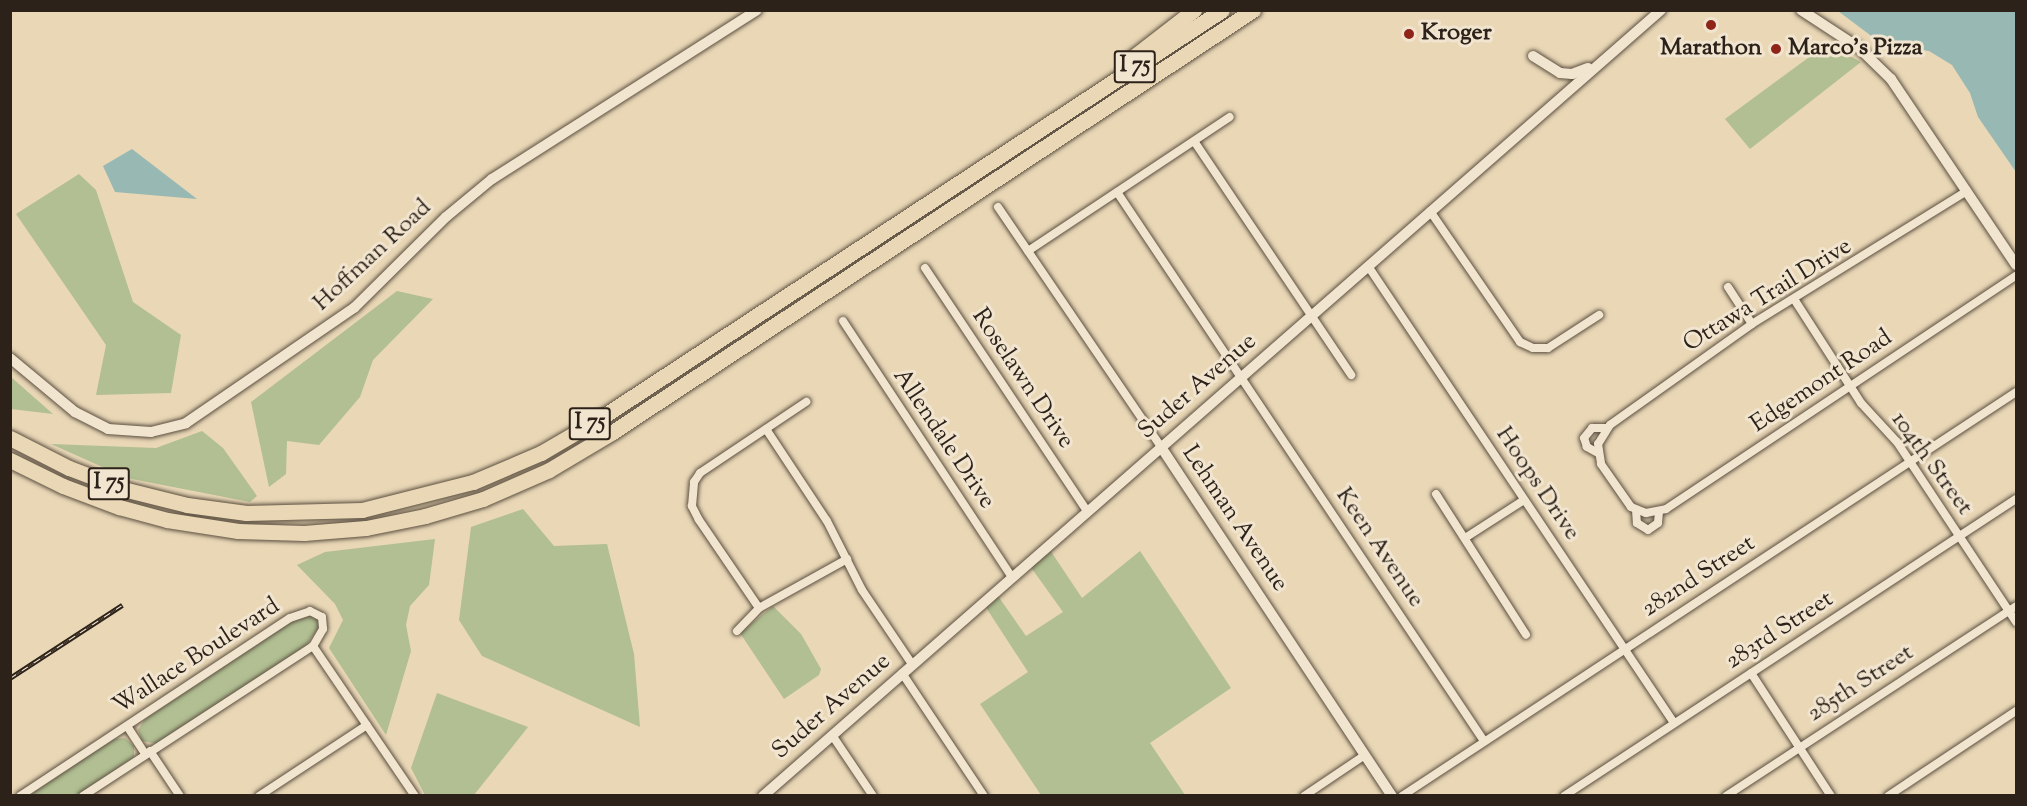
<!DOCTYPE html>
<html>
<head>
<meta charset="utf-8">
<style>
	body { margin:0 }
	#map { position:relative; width:2027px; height:806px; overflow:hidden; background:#e9d7b6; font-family:"Sorts Mill Goudy",serif }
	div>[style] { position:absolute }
	.green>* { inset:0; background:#b1bf92 }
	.water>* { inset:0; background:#98b8b3 }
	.roads { filter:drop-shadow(0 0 2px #5b4f40) drop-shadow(0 0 2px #5b4f40) }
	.minor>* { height:8px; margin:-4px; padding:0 4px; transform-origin:4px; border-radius:4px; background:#f1e5d0 }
	.tertiary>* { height:10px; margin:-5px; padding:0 5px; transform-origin:5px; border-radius:5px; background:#f1e5d0 }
	.motorway>* { height:15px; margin:-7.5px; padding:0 7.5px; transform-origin:7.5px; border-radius:7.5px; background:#e9d7b6 }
	.rail>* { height:4.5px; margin-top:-2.25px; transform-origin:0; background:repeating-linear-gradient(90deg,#f1e5d0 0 7px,#2c2219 0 14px); box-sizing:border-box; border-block:2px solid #2c2219 }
	.dots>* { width:16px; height:16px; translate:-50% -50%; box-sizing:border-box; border:3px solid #f1e5d0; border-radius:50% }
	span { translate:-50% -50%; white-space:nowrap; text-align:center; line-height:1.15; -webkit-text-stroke:6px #f1e5d0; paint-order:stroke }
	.shield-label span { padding:2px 4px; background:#f1e5d0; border:2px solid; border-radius:4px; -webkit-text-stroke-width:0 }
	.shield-label { font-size:22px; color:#2c2219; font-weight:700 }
	.poi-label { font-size:24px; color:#2c2219; font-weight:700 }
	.left { translate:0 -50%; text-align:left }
	.street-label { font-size:24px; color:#2c2219 }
	.frame { position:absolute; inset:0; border:12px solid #2c2219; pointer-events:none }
</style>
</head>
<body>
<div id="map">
	<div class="green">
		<i style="clip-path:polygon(1827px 44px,1861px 62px,1750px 149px,1725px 119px)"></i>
		<i style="clip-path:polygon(79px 174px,96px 190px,133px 302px,181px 335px,171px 393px,96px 395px,106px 345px,16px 214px)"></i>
		<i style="clip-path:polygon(397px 291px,433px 299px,373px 360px,360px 397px,319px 445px,287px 441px,286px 474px,269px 487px,251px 402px)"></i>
		<i style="clip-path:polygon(11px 377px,53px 414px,11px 409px)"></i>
		<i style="clip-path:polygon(202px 431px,223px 448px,257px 496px,250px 502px,127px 478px,51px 444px,156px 448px)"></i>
		<i style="clip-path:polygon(523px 509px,554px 546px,607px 544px,634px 654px,640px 727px,482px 656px,459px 620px,471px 527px)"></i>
		<i style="clip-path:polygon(435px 539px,429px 585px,410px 606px,406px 625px,411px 651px,386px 735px,329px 648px,343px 620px,335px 604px,297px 565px,325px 552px)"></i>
		<i style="clip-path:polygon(1050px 550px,1082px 598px,1140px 551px,1231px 688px,1150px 743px,1185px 795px,1041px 795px,980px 704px,1028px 672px,985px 606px,998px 596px,1026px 636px,1063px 612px,1030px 566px)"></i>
		<i style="clip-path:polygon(773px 606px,801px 634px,821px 669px,819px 675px,784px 699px,740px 633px)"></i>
		<i style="clip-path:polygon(308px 616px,315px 617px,320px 626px,304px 648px,158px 744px,142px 741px,138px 730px,145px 719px,291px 622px)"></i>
		<i style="clip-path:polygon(437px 693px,528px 727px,474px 795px,425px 795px,411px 768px)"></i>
		<i style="clip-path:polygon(125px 738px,134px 746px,134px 757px,79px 795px,28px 796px,113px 739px)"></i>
	</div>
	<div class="water">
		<i style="clip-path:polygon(1838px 11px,2016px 11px,2016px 172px,1978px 117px,1970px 93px,1952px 65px,1929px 51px,1882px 44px)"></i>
		<i style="clip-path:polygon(132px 149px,197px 199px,115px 192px,103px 166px)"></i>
	</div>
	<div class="roads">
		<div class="minor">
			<i style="left:1194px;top:141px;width:282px;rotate:56.1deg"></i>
			<i style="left:1967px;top:191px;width:253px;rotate:148.3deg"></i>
			<i style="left:1752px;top:324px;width:174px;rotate:144.6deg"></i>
			<i style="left:1610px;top:425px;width:22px;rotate:122deg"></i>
			<i style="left:1598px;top:444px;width:20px;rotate:81deg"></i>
			<i style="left:1601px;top:464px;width:52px;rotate:55.1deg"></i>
			<i style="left:1631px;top:507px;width:16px;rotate:22deg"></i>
			<i style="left:1646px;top:513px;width:20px;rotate:-11deg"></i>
			<i style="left:1666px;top:509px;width:420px;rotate:-33.7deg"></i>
			<i style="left:1117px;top:192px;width:660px;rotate:56.24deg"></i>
			<i style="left:998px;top:207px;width:290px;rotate:55.8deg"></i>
			<i style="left:1430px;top:211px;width:159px;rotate:55.5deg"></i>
			<i style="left:1520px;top:342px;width:14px;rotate:25deg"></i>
			<i style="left:1533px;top:348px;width:15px"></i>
			<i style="left:1548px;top:348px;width:61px;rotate:-32.9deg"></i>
			<i style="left:1028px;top:251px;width:242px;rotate:-33.6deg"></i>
			<i style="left:1368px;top:266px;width:550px;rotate:56.19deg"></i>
			<i style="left:925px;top:268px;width:292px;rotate:56.3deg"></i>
			<i style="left:1728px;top:287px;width:44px;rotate:57deg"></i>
			<i style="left:1794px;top:299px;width:124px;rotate:57.2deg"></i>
			<i style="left:1861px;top:403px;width:53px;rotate:47.3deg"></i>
			<i style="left:1897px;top:442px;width:216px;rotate:56.5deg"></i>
			<i style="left:843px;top:321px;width:307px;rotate:56.6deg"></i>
			<i style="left:766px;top:429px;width:110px;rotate:56.5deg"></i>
			<i style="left:827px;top:521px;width:77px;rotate:63.1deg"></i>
			<i style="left:862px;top:590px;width:89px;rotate:56deg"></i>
			<i style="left:1598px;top:453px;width:13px;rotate:-151deg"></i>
			<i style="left:1587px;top:447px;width:9px;rotate:-108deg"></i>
			<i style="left:1584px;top:438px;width:13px;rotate:-51deg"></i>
			<i style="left:1592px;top:428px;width:15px"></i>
			<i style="left:1436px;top:494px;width:167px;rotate:57.4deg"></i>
			<i style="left:1636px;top:510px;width:13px;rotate:86deg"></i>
			<i style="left:1637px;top:523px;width:13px;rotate:32deg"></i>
			<i style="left:1648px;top:530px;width:12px;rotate:-35deg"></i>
			<i style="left:1658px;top:523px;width:11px;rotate:-85deg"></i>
			<i style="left:1465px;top:538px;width:70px;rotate:-32.8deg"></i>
			<i style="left:759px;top:608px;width:107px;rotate:-124.3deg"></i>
			<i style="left:699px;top:520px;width:16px;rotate:-117deg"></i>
			<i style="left:692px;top:506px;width:24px;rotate:-85deg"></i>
			<i style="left:694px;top:482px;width:11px;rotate:-56deg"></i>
			<i style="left:700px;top:473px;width:128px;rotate:-33.8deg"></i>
			<i style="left:737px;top:631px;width:32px;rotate:-46deg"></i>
			<i style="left:759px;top:608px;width:101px;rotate:-29.1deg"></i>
			<i style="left:313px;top:646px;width:181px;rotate:55.8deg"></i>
			<i style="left:902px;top:673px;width:148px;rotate:56.3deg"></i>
			<i style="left:1751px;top:673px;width:147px;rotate:57deg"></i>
			<i style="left:127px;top:726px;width:33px;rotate:57deg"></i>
			<i style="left:832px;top:735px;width:73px;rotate:56.1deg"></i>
			<i style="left:150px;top:751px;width:54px;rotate:56.3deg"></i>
			<i style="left:20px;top:796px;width:323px;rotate:-33.4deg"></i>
			<i style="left:290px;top:618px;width:21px;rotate:-19deg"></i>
			<i style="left:310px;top:611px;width:13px;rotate:27deg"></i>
			<i style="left:322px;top:617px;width:12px;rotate:85deg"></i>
			<i style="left:323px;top:629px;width:20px;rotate:120deg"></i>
			<i style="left:313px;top:646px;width:275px;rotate:146.9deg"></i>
			<i style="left:259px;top:796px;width:129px;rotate:-33.3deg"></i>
			<i style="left:1304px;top:796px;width:73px;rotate:-33.9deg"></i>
			<i style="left:1402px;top:796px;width:735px;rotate:-33.34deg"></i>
			<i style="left:1564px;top:796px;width:541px;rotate:-33.31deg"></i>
			<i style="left:1726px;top:796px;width:347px;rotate:-33.2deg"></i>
			<i style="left:1888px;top:796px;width:154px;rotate:-33.6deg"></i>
		</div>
		<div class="tertiary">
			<i style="left:1801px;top:10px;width:69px;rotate:33.2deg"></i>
			<i style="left:1859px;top:48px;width:45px;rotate:44.1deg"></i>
			<i style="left:1891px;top:79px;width:224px;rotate:56.1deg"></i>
			<i style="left:1533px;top:56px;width:32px;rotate:32deg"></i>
			<i style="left:1560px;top:73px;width:12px;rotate:5deg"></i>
			<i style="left:1572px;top:74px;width:17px;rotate:-21deg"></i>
			<i style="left:10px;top:358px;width:85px;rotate:39.7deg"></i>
			<i style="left:75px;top:412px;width:37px;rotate:27deg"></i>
			<i style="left:108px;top:429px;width:43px;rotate:4deg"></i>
			<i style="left:151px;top:432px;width:36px;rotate:-14deg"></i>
			<i style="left:186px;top:423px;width:204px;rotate:-34.4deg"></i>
			<i style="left:354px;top:308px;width:129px;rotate:-44.7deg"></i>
			<i style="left:446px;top:217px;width:60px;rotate:-39.6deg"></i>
			<i style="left:492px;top:179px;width:314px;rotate:-32.5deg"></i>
			<i style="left:1161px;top:447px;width:419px;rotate:56.5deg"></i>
			<i style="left:763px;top:796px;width:1193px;rotate:-41.19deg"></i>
		</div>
		<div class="motorway">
			<i style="left:1127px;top:62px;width:85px;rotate:-37.8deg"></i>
			<i style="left:10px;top:438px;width:66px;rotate:27deg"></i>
			<i style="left:69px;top:468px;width:62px;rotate:20.8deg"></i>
			<i style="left:127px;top:490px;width:62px;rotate:14deg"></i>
			<i style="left:187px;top:505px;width:60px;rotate:7.7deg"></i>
			<i style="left:246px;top:513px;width:116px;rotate:-1.5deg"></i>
			<i style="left:362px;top:510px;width:114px;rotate:-14.2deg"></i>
			<i style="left:473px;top:482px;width:74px;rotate:-23.1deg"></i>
			<i style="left:541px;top:453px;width:67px;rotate:-30.4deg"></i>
			<i style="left:599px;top:419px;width:745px;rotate:-33.28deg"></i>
			<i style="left:10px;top:460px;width:59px;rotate:26.1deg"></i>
			<i style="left:63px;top:486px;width:60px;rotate:20.6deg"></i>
			<i style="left:119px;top:507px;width:50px;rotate:15.2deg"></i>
			<i style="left:167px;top:520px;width:72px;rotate:8.8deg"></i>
			<i style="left:238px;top:531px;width:66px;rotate:1.7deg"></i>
			<i style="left:304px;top:533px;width:62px;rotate:-4.6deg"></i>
			<i style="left:366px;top:528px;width:60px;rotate:-11.5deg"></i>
			<i style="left:425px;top:516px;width:60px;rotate:-16.3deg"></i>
			<i style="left:483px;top:499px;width:72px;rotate:-23.7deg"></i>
			<i style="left:549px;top:470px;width:72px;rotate:-30.8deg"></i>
			<i style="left:611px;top:433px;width:769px;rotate:-33.38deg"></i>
		</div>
	</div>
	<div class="rail">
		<i style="left:10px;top:678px;width:134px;rotate:-33.1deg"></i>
	</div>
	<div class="dots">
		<i style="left:1711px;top:25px;background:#8f2418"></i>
		<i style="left:1409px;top:34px;background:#8f2418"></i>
		<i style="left:1776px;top:49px;background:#8f2418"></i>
	</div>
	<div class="shield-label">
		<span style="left:1135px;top:67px">I 75</span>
		<span style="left:590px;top:424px">I 75</span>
		<span style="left:109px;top:484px">I 75</span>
	</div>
	<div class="poi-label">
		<span class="left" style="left:1421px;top:34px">Kroger</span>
		<span style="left:1711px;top:49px">Marathon</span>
		<span class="left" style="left:1788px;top:49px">Marco's Pizza</span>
	</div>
	<div class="street-label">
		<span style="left:373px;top:256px;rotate:-43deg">Hoffman Road</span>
		<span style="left:1768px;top:296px;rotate:-32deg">Ottawa Trail Drive</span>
		<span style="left:1022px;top:379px;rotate:56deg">Roselawn Drive</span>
		<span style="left:1822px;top:382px;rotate:-34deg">Edgemont Road</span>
		<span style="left:1198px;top:387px;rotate:-41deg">Suder Avenue</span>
		<span style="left:943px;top:439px;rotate:56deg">Allendale Drive</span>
		<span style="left:1931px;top:464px;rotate:54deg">104th Street</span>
		<span style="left:1537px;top:484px;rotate:56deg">Hoops Drive</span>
		<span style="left:1234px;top:519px;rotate:56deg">Lehman Avenue</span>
		<span style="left:1379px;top:548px;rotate:56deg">Keen Avenue</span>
		<span style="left:1699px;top:577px;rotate:-33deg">282nd Street</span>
		<span style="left:1780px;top:631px;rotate:-33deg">283rd Street</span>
		<span style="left:197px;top:657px;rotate:-33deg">Wallace Boulevard</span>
		<span style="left:1861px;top:684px;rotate:-33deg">285th Street</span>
		<span style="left:832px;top:707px;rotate:-41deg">Suder Avenue</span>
	</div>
	<div class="frame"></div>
</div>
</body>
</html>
